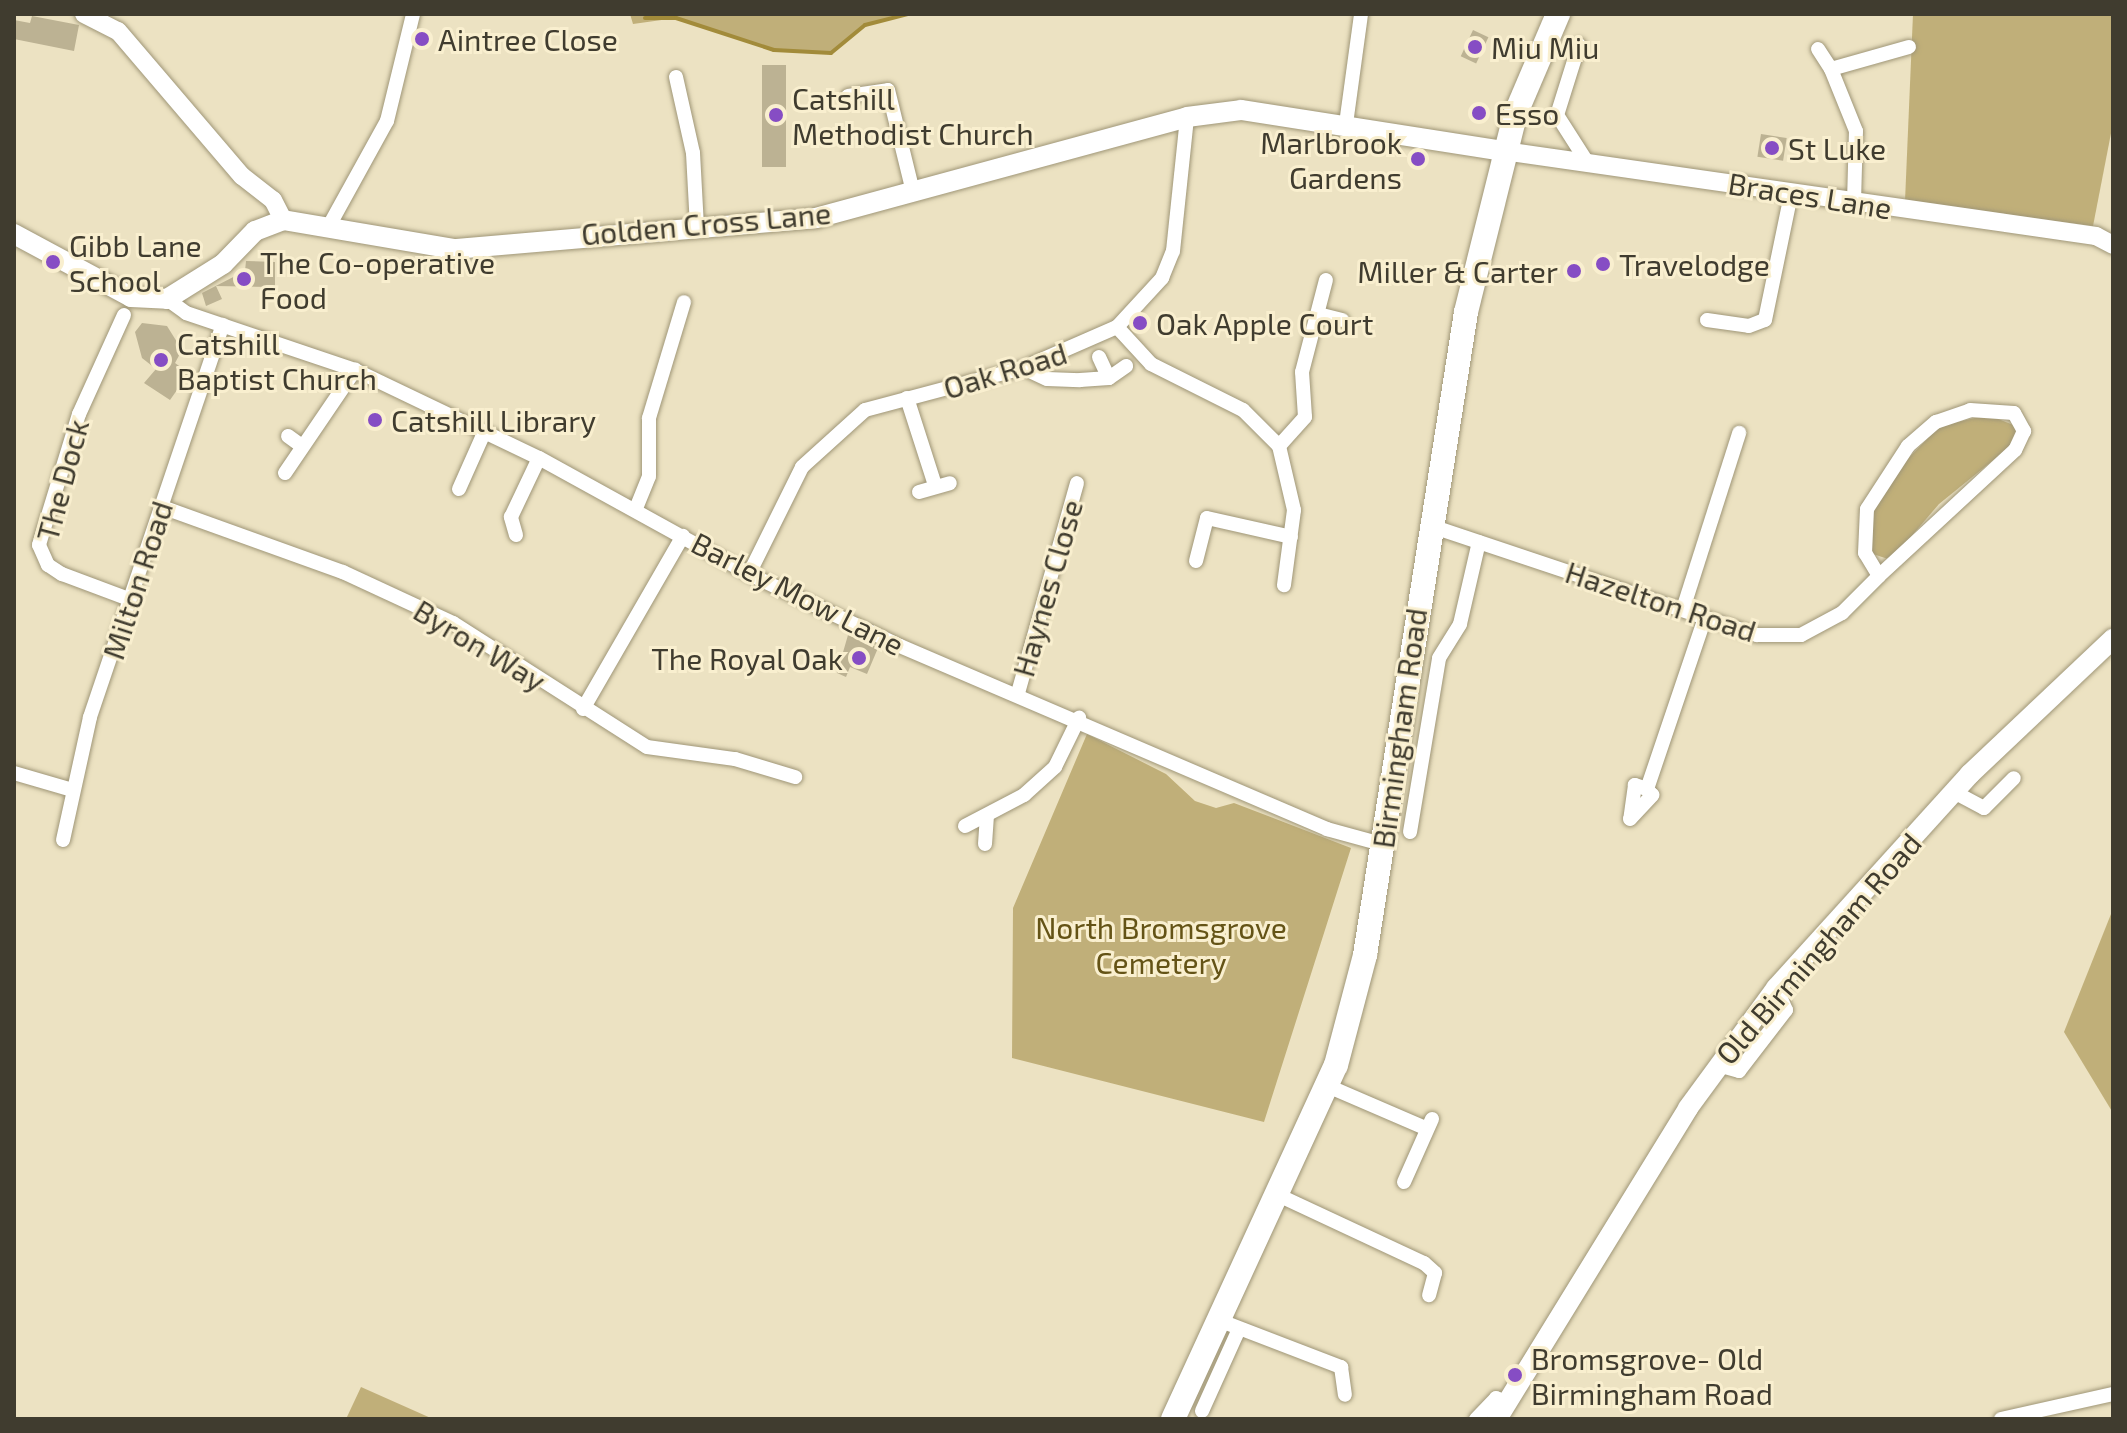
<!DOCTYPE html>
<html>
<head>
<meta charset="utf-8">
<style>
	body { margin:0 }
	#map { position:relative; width:2127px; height:1433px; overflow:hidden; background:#ece2c2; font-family:"Exo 2",sans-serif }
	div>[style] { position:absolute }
	.green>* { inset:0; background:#c0af79 }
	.stream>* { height:4px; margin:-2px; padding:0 2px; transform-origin:2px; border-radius:2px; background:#a28b3a }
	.building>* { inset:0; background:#bcb293; transform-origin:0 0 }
	.roads { filter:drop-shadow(0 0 2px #9f9677) drop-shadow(0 0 2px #9f9677) }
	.minor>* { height:14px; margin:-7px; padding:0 7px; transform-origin:7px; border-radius:7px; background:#fff }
	.tertiary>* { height:18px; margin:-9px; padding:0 9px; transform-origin:9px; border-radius:9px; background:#fff }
	.secondary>* { height:20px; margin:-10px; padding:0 10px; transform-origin:10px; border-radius:10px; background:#fff }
	.trunk>* { height:24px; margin:-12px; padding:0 12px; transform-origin:12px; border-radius:12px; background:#fff }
	.dots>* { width:22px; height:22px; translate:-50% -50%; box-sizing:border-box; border:4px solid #f9efcf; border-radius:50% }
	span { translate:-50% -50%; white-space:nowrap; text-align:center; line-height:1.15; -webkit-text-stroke:6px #f9efcf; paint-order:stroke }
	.poi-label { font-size:30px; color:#403c2f }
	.left { translate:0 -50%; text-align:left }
	.right { translate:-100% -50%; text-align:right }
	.street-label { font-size:30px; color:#403c2f }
	.park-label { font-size:30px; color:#645316 }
	.frame { position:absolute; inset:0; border:16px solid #403c2f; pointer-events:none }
</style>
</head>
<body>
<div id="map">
	<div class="green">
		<i style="clip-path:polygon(630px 14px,908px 14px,865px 25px,831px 53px,774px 50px,676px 18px,633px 24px)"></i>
		<i style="clip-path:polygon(1913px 14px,2113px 14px,2113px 123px,2093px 226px,1905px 201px)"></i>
		<i style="clip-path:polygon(1988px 415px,2016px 426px,2013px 444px,1939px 504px,1891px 560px,1870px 553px,1867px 528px,1882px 485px,1940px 426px)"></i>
		<i style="clip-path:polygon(1087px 734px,1166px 774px,1195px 801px,1216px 808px,1234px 803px,1351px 848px,1264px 1122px,1012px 1058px,1013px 908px)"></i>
		<i style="clip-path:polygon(2113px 909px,2113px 1113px,2064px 1032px)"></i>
		<i style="clip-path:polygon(361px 1387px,433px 1419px,346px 1419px)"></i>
	</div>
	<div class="stream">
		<i style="left:1765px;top:14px;width:23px"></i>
		<i style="left:645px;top:18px;width:31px"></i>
		<i style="left:676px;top:18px;width:103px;rotate:18.1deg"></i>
		<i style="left:774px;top:50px;width:57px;rotate:3deg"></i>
		<i style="left:831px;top:53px;width:44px;rotate:-39.5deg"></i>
		<i style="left:865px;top:25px;width:44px;rotate:-14.3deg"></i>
	</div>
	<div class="building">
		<i style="clip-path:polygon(32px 16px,79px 25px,74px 51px,14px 39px,14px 20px,30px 23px)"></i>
		<i style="left:1473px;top:30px;width:17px;height:29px;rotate:25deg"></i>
		<i style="left:762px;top:65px;width:24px;height:102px"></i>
		<i style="left:1761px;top:134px;width:26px;height:23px;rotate:9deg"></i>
		<i style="clip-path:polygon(246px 261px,275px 262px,275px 287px,216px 286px,222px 299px,206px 306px,202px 293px,245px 271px)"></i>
		<i style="clip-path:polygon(142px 323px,167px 326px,182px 350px,175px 363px,189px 373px,170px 400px,144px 383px,156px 369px,142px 358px,135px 332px)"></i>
		<i style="clip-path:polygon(848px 635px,878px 648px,867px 674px,850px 667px,846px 677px,837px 673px)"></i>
	</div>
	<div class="roads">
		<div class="minor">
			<i style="left:1579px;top:45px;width:73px;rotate:107.4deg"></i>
			<i style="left:1557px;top:115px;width:59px;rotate:57.4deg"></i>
			<i style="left:1818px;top:49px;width:24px;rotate:57deg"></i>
			<i style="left:676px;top:77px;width:78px;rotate:77.4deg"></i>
			<i style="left:693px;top:153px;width:73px;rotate:86.9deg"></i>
			<i style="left:848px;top:96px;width:40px;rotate:-8.5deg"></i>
			<i style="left:888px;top:90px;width:105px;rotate:76.2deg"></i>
			<i style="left:1346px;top:124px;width:111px;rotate:-82.2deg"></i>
			<i style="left:1854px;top:202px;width:71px;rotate:-88.4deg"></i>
			<i style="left:1856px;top:131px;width:67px;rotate:-112deg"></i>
			<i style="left:1831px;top:69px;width:81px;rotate:-15.8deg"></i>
			<i style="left:329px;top:226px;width:120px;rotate:-61.1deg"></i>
			<i style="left:387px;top:121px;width:110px;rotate:-76.3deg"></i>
			<i style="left:167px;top:299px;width:24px;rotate:36deg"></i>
			<i style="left:186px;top:313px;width:178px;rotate:18.6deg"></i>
			<i style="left:355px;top:370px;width:204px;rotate:25.6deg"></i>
			<i style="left:539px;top:458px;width:240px;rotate:28.9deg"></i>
			<i style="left:749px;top:574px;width:167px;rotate:25.5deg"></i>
			<i style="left:900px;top:646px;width:465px;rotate:23.2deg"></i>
			<i style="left:1327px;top:829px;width:57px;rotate:15.3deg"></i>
			<i style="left:1318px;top:314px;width:25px;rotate:14deg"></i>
			<i style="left:124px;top:315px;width:109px;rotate:114.4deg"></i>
			<i style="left:79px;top:414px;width:137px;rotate:107deg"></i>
			<i style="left:39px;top:545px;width:22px;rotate:66deg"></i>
			<i style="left:48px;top:565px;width:17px;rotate:33deg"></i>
			<i style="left:62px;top:574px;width:72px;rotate:20.5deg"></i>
			<i style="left:1707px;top:320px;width:42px;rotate:8.1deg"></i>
			<i style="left:1749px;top:326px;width:17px;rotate:-21deg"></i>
			<i style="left:1765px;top:320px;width:129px;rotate:-78.3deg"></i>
			<i style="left:1117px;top:327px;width:50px;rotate:47.4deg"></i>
			<i style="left:1151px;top:364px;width:103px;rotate:26.6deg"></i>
			<i style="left:1243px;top:410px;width:51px;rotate:45deg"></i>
			<i style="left:1279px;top:446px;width:66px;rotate:76.8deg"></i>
			<i style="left:1294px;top:510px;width:76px;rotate:97.6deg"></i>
			<i style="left:1099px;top:357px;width:23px;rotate:65deg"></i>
			<i style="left:1023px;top:368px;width:26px;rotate:25deg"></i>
			<i style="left:1047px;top:379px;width:33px;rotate:2deg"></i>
			<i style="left:1080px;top:380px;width:29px;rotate:-4deg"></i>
			<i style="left:1109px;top:378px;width:21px;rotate:-35deg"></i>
			<i style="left:907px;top:398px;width:91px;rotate:72.2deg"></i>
			<i style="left:288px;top:436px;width:17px;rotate:36deg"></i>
			<i style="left:1279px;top:446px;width:39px;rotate:-48deg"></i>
			<i style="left:1305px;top:417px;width:45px;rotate:-93.8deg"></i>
			<i style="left:1302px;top:372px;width:95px;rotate:-75.4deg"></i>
			<i style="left:285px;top:473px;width:125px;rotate:-55.8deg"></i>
			<i style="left:459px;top:489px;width:59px;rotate:-66deg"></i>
			<i style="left:919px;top:492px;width:32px;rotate:-16deg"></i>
			<i style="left:637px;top:506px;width:32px;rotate:-68deg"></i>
			<i style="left:649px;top:476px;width:58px;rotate:-90deg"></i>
			<i style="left:649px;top:418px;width:121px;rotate:-73.2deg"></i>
			<i style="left:162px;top:507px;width:192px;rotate:19.8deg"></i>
			<i style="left:343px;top:572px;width:121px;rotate:24.9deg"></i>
			<i style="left:453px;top:623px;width:230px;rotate:32.6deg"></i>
			<i style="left:647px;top:747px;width:89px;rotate:7.8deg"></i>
			<i style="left:735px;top:759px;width:63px;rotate:16.7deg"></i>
			<i style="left:1428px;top:525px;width:347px;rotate:18.5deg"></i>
			<i style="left:1757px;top:635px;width:44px"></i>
			<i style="left:1801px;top:635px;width:47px;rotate:-28.2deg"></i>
			<i style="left:1842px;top:613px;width:52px;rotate:-45deg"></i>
			<i style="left:1879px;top:576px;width:27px;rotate:-121deg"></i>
			<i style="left:1865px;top:553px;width:44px;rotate:-87.4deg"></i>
			<i style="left:1867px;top:509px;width:75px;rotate:-56.9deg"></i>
			<i style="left:1908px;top:446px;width:37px;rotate:-41deg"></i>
			<i style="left:1936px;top:422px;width:36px;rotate:-19deg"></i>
			<i style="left:1970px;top:410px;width:44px;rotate:3.9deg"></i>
			<i style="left:2014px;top:413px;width:21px;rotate:61deg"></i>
			<i style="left:2024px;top:431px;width:21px;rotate:115deg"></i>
			<i style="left:2015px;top:450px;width:185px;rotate:137.2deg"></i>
			<i style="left:516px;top:535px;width:19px;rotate:-106deg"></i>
			<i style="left:511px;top:517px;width:65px;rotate:-64.6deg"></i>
			<i style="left:1196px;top:561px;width:44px;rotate:-75.7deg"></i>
			<i style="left:1207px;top:518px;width:86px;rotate:12.7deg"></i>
			<i style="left:749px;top:574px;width:119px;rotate:-63.6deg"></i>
			<i style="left:802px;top:467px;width:85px;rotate:-42.1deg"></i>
			<i style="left:865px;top:410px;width:163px;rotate:-14.9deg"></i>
			<i style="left:1023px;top:368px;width:103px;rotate:-23.6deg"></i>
			<i style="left:1117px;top:327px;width:67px;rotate:-47.4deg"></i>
			<i style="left:1162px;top:278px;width:29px;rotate:-68deg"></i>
			<i style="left:1173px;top:251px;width:135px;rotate:-84deg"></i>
			<i style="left:1683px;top:609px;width:185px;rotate:-72.3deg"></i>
			<i style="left:1018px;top:693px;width:218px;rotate:-74.3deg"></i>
			<i style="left:583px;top:709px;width:200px;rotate:-60deg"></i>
			<i style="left:14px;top:773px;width:60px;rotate:16.3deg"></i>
			<i style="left:1647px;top:789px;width:13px;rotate:-162deg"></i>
			<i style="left:1635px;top:785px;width:34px;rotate:98deg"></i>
			<i style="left:1630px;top:819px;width:33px;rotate:-47deg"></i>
			<i style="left:1652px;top:795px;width:8px;rotate:-130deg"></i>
			<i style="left:1647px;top:789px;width:181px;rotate:-71.3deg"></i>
			<i style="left:1954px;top:792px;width:34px;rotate:28deg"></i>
			<i style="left:1984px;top:808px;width:42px;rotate:-45deg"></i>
			<i style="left:965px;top:826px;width:67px;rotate:-27.7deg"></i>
			<i style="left:1024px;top:795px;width:42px;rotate:-42.1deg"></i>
			<i style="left:1055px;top:767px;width:55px;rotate:-63.9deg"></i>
			<i style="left:1410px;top:832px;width:176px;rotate:-80.5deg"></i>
			<i style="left:1439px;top:658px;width:40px;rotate:-58deg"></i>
			<i style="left:1460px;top:624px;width:84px;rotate:-77deg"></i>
			<i style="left:63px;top:840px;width:126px;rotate:-77.6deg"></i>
			<i style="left:90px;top:717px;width:414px;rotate:-71.3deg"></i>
			<i style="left:985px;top:844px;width:28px;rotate:-86deg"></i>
			<i style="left:1718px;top:1065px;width:22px;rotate:16deg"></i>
			<i style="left:1739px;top:1071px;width:77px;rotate:-52.4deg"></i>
			<i style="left:1786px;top:1010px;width:24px;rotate:-114deg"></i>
			<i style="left:1330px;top:1087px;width:103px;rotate:23.3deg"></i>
			<i style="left:1404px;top:1182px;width:69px;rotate:-66deg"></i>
			<i style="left:1278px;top:1195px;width:161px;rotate:25deg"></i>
			<i style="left:1424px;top:1263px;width:15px;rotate:42deg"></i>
			<i style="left:1435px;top:1273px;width:23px;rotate:105deg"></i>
			<i style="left:1221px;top:1321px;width:129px;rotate:21deg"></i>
			<i style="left:1341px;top:1367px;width:28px;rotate:82deg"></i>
			<i style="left:1202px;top:1411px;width:90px;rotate:-65.7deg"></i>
			<i style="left:1476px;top:1419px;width:29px;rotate:-46deg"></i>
			<i style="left:1496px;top:1398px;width:11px;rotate:22deg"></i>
			<i style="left:2001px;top:1419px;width:115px;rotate:-12.6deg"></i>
		</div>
		<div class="tertiary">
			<i style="left:84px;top:14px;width:38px;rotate:27deg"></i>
			<i style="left:118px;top:31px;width:191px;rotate:49.5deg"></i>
			<i style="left:242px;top:176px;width:39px;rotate:38deg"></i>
			<i style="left:273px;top:200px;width:22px;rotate:63deg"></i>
			<i style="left:1504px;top:151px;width:598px;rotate:8.17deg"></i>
			<i style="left:2096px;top:236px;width:19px;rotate:28deg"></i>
		</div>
		<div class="secondary">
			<i style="left:14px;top:234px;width:133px;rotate:28.3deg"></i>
			<i style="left:131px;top:297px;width:36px;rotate:3deg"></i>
			<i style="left:167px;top:299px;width:66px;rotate:-32deg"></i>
			<i style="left:223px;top:264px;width:46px;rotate:-45.9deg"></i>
			<i style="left:255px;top:231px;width:30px;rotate:-21deg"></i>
			<i style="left:283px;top:220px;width:174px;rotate:9.6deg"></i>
			<i style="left:455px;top:249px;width:362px;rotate:-4.9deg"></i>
			<i style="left:816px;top:218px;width:385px;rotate:-15.2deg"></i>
			<i style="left:1187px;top:117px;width:54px;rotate:-7.4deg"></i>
			<i style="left:1241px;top:110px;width:266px;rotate:8.9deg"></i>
			<i style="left:1497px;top:1419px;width:365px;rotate:-58.4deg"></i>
			<i style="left:1688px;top:1108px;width:149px;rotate:-53.7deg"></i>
			<i style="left:1776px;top:988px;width:289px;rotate:-47.8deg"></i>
			<i style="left:1970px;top:774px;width:197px;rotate:-43.4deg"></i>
		</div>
		<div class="trunk">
			<i style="left:1173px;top:1419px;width:390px;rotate:-65.3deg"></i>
			<i style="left:1336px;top:1065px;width:114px;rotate:-75.2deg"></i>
			<i style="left:1365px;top:955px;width:651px;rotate:-81.07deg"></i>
			<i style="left:1466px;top:312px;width:203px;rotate:-76deg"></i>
			<i style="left:1515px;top:115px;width:110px;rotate:-66.9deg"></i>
		</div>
	</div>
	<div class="dots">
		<i style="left:422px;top:39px;background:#864dc4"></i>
		<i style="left:1475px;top:47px;background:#864dc4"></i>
		<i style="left:1479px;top:113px;background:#864dc4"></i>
		<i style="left:776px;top:115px;background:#864dc4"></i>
		<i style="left:1772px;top:148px;background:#864dc4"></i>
		<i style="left:1418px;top:159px;background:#864dc4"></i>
		<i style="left:53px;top:262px;background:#864dc4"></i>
		<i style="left:1603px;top:264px;background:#864dc4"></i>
		<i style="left:1574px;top:271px;background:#864dc4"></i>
		<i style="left:244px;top:279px;background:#864dc4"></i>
		<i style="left:1140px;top:323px;background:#864dc4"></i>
		<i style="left:161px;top:360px;background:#864dc4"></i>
		<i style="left:375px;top:420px;background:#864dc4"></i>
		<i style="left:859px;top:658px;background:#864dc4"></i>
		<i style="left:1515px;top:1375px;background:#864dc4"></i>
	</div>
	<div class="poi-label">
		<span class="left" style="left:438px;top:39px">Aintree Close</span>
		<span class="left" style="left:1491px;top:47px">Miu Miu</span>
		<span class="left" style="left:792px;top:115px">Catshill<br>Methodist Church</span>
		<span class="left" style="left:1495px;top:113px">Esso</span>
		<span class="right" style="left:1402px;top:159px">Marlbrook<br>Gardens</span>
		<span class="left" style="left:1788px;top:148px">St Luke</span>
		<span class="left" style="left:69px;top:262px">Gibb Lane<br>School</span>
		<span class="left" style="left:260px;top:279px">The Co-operative<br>Food</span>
		<span class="left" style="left:1619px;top:264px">Travelodge</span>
		<span class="right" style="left:1558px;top:271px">Miller &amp; Carter</span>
		<span class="left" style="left:1156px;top:323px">Oak Apple Court</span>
		<span class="left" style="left:177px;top:360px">Catshill<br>Baptist Church</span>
		<span class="left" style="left:391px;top:420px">Catshill Library</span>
		<span class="right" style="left:843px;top:658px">The Royal Oak</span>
		<span class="left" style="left:1531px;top:1375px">Bromsgrove- Old<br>Birmingham Road</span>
	</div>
	<div class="street-label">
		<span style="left:1810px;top:195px;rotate:9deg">Braces Lane</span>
		<span style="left:706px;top:223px;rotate:-5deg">Golden Cross Lane</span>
		<span style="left:1005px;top:370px;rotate:-17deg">Oak Road</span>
		<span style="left:62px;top:480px;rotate:-75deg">The Dock</span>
		<span style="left:137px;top:580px;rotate:-72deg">Milton Road</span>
		<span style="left:1047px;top:588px;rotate:-74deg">Haynes Close</span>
		<span style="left:798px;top:593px;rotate:27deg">Barley Mow Lane</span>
		<span style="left:1661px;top:601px;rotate:18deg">Hazelton Road</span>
		<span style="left:480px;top:645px;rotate:31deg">Byron Way</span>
		<span style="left:1399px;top:728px;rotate:-82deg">Birmingham Road</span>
		<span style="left:1818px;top:948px;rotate:-49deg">Old Birmingham Road</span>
	</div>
	<div class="park-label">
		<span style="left:1161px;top:944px">North Bromsgrove<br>Cemetery</span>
	</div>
	<div class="frame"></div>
</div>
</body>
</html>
